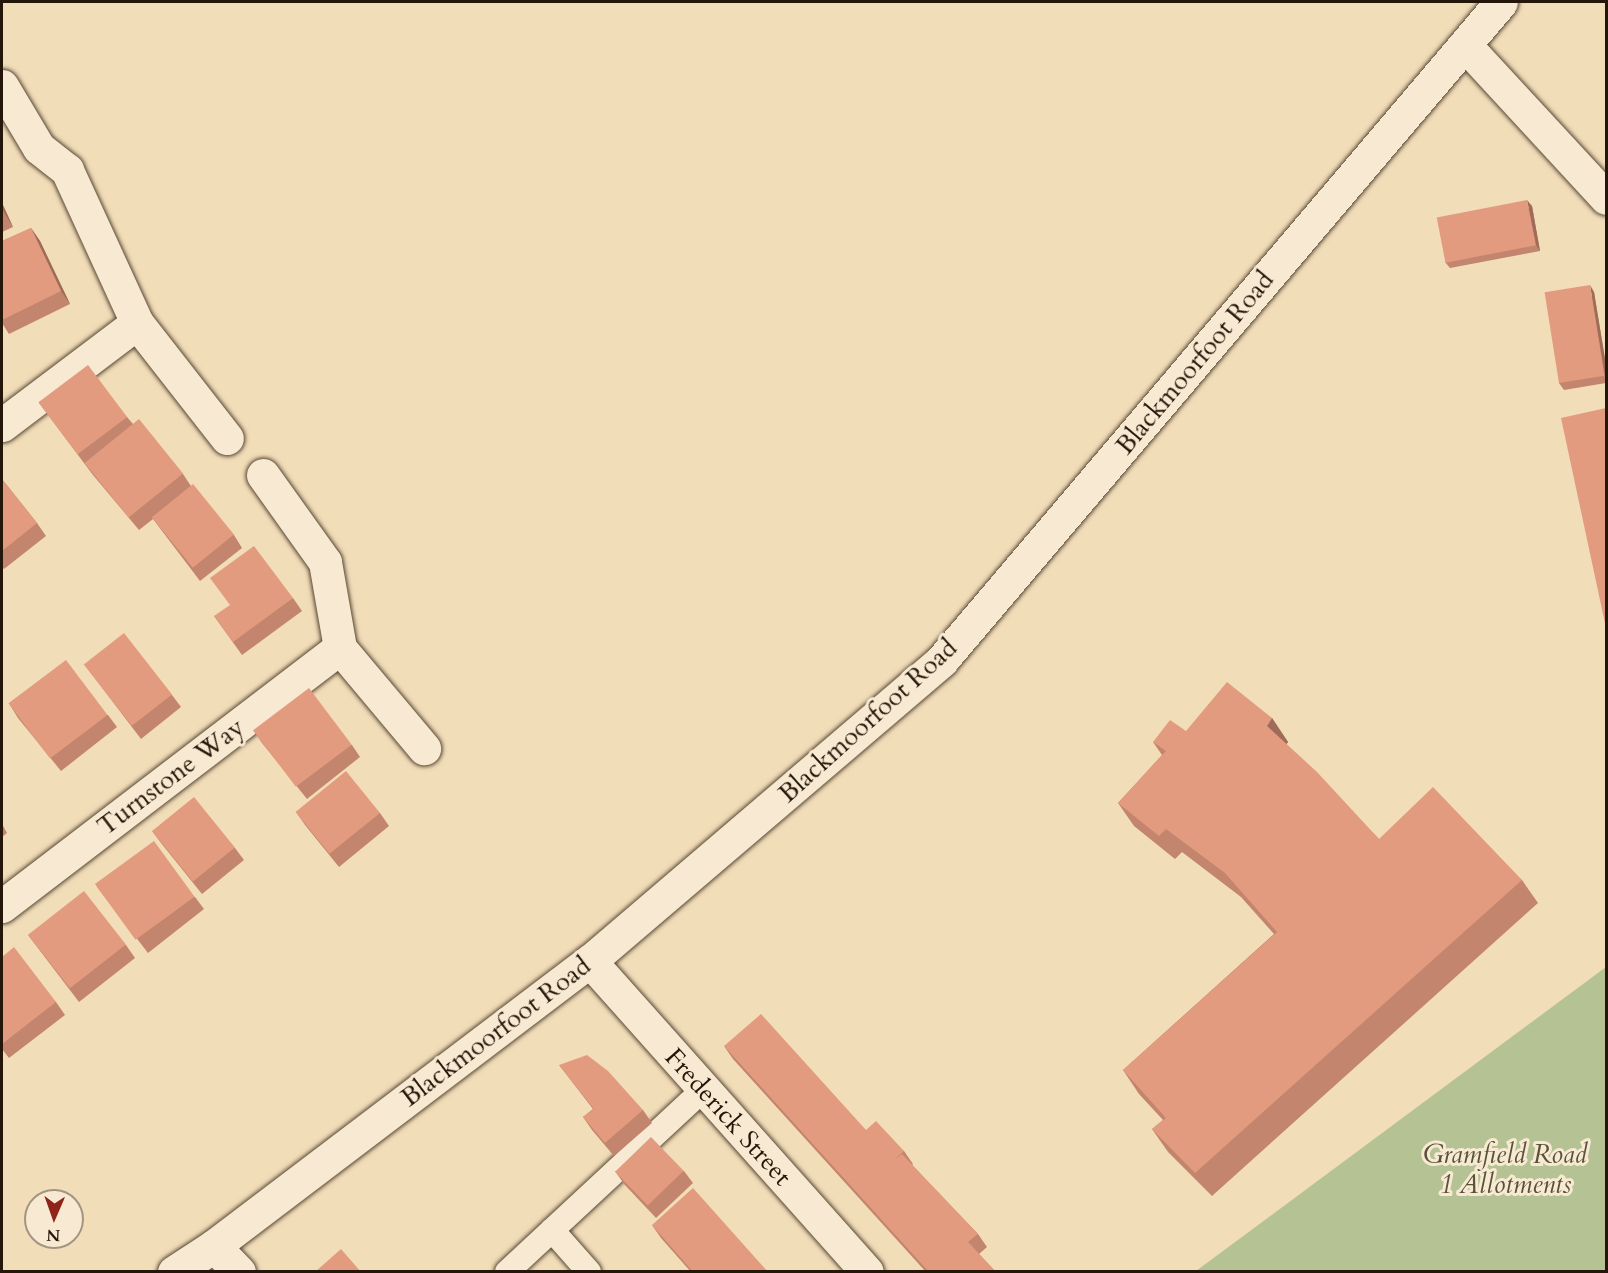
<!DOCTYPE html>
<html>
<head>
<meta charset="utf-8">
<style>
	body { margin:0 }
	#map { position:relative; width:1608px; height:1273px; overflow:hidden; background:#f2ddb9; font-family:Cardo,serif }
	div>[style] { position:absolute }
	.green>* { inset:0; background:#b5c294 }
	.roads { filter:drop-shadow(0 0 2px #584834) drop-shadow(0 0 2px #584834) }
	.service>* { height:24px; margin:-12px; padding:0 12px; transform-origin:12px; border-radius:12px; background:#f7e9d2 }
	.minor>* { height:33px; margin:-16.5px; padding:0 16.5px; transform-origin:16.5px; border-radius:16.5px; background:#f7e9d2 }
	.tertiary>* { height:33px; margin:-16.5px; padding:0 16.5px; transform-origin:16.5px; border-radius:16.5px; background:#f7e9d2 }
	.wall>* { inset:0; background:#c3856d }
	.shaded-wall>* { inset:0; background:#9f6c59 }
	.building>* { inset:0; background:#e39b7f; transform-origin:0 0 }
	span { translate:-50% -50%; white-space:nowrap; text-align:center; line-height:1.15; -webkit-text-stroke:6px #f7e9d2; paint-order:stroke }
	.street-label { font-size:26px; color:#241608 }
	.park-label { font-size:26px; color:#575239; font-style:italic }
	.frame { position:absolute; inset:0; border:3px solid #241608; pointer-events:none }
	.north { position:absolute; left:24px; top:1189px; width:60px; height:60px; box-sizing:border-box; background:#f7e9d2; border:2px solid #a39581; border-radius:50%; rotate:182deg; font-size:16px; font-weight:700; line-height:24px; text-align:center; color:#241608 }
	.north::after { content:''; display:block; margin:auto; width:21px; height:27px; background:#8f2418; clip-path:polygon(50% 0,100% 100%,50% 72%,0 100%) }
</style>
</head>
<body>
<div id="map">
	<div class="green">
		<i style="clip-path:polygon(1606px 967px,1606px 1271px,1196px 1271px)"></i>
	</div>
	<div class="roads">
		<div class="service">
			<i style="left:552px;top:1230px;width:56px;rotate:48.6deg"></i>
			<i style="left:507px;top:1272px;width:267px;rotate:-42.9deg"></i>
		</div>
		<div class="minor">
			<i style="left:1465px;top:45px;width:208px;rotate:47.3deg"></i>
			<i style="left:2px;top:86px;width:72px;rotate:59.2deg"></i>
			<i style="left:39px;top:148px;width:36px;rotate:38deg"></i>
			<i style="left:67px;top:170px;width:168px;rotate:65.4deg"></i>
			<i style="left:137px;top:323px;width:146px;rotate:52deg"></i>
			<i style="left:2px;top:425px;width:169px;rotate:-37.1deg"></i>
			<i style="left:263px;top:475px;width:107px;rotate:54.5deg"></i>
			<i style="left:325px;top:562px;width:87px;rotate:80.1deg"></i>
			<i style="left:340px;top:648px;width:131px;rotate:50deg"></i>
			<i style="left:2px;top:906px;width:425px;rotate:-37.4deg"></i>
			<i style="left:590px;top:961px;width:416px;rotate:48.3deg"></i>
			<i style="left:214px;top:1246px;width:36px;rotate:46deg"></i>
		</div>
		<div class="tertiary">
			<i style="left:174px;top:1272px;width:48px;rotate:-33deg"></i>
			<i style="left:214px;top:1246px;width:472px;rotate:-37.2deg"></i>
			<i style="left:590px;top:961px;width:463px;rotate:-40.5deg"></i>
			<i style="left:942px;top:660px;width:863px;rotate:-49.65deg"></i>
		</div>
	</div>
	<div class="wall">
		<i style="clip-path:polygon(2px 203px,13px 227px,2px 232px)"></i>
		<i style="clip-path:polygon(1532px 206px,1540px 251px,1450px 268px,1445px 262px)"></i>
		<i style="clip-path:polygon(31px 228px,40px 241px,70px 304px,9px 334px,2px 323px,2px 241px)"></i>
		<i style="clip-path:polygon(1594px 292px,1606px 365px,1606px 383px,1564px 390px,1559px 383px)"></i>
		<i style="clip-path:polygon(39px 403px,127px 417px,133px 424px,183px 474px,191px 486px,234px 535px,242px 548px,200px 581px,153px 519px,139px 530px,93px 475px)"></i>
		<i style="clip-path:polygon(2px 479px,37px 523px,46px 536px,4px 569px,2px 566px)"></i>
		<i style="clip-path:polygon(293px 598px,302px 611px,242px 655px,214px 616px)"></i>
		<i style="clip-path:polygon(84px 664px,172px 695px,181px 707px,141px 739px)"></i>
		<i style="clip-path:polygon(10px 705px,108px 715px,117px 727px,61px 771px,18px 718px)"></i>
		<i style="clip-path:polygon(1272px 718px,1288px 742px,1286px 744px,1379px 839px,1522px 880px,1538px 903px,1212px 1196px,1168px 1152px,1152px 1129px,1163px 1120px,1139px 1094px,1123px 1070px,1274px 934px,1241px 897px,1182px 852px,1175px 859px,1134px 826px,1118px 803px,1162px 755px,1153px 742px,1186px 731px)"></i>
		<i style="clip-path:polygon(253px 730px,352px 745px,360px 757px,307px 799px,262px 743px)"></i>
		<i style="clip-path:polygon(296px 812px,380px 813px,389px 826px,339px 867px,305px 825px)"></i>
		<i style="clip-path:polygon(2px 824px,7px 833px,2px 837px)"></i>
		<i style="clip-path:polygon(152px 831px,235px 848px,244px 860px,202px 894px,161px 843px)"></i>
		<i style="clip-path:polygon(97px 887px,195px 897px,204px 909px,148px 953px)"></i>
		<i style="clip-path:polygon(28px 935px,126px 945px,135px 958px,79px 1002px)"></i>
		<i style="clip-path:polygon(2px 957px,56px 1002px,65px 1015px,9px 1058px,2px 1049px)"></i>
		<i style="clip-path:polygon(724px 1046px,866px 1130px,904px 1151px,913px 1164px,912px 1165px,978px 1234px,987px 1247px,979px 1254px,996px 1272px,926px 1272px,733px 1059px)"></i>
		<i style="clip-path:polygon(559px 1065px,643px 1110px,652px 1123px,614px 1156px,592px 1130px,583px 1117px,593px 1109px)"></i>
		<i style="clip-path:polygon(615px 1171px,684px 1171px,693px 1183px,656px 1218px,624px 1184px)"></i>
		<i style="clip-path:polygon(652px 1225px,768px 1272px,691px 1272px,661px 1238px)"></i>
	</div>
	<div class="shaded-wall">
		<i style="clip-path:polygon(1527px 200px,1532px 206px,1540px 251px,1536px 245px)"></i>
		<i style="clip-path:polygon(2px 203px,13px 227px,2px 209px)"></i>
		<i style="clip-path:polygon(31px 228px,40px 241px,70px 304px,61px 291px)"></i>
		<i style="clip-path:polygon(1590px 285px,1594px 292px,1606px 365px,1606px 378px,1605px 376px)"></i>
		<i style="clip-path:polygon(1272px 718px,1288px 742px,1283px 749px,1267px 726px)"></i>
	</div>
	<div class="building">
		<i style="left:1527px;top:200px;width:46px;height:92px;rotate:79deg"></i>
		<i style="clip-path:polygon(31px 228px,61px 291px,2px 320px,2px 241px)"></i>
		<i style="left:1590px;top:285px;width:92px;height:46px;rotate:81deg"></i>
		<i style="left:88px;top:365px;width:65px;height:62px;rotate:53deg"></i>
		<i style="clip-path:polygon(1606px 408px,1606px 628px,1561px 418px)"></i>
		<i style="left:139px;top:419px;width:70px;height:70px;rotate:51deg"></i>
		<i style="clip-path:polygon(2px 479px,37px 523px,2px 551px)"></i>
		<i style="left:193px;top:484px;width:65px;height:53px;rotate:51deg"></i>
		<i style="clip-path:polygon(254px 546px,293px 598px,233px 642px,214px 616px,230px 605px,210px 578px)"></i>
		<i style="left:124px;top:633px;width:78px;height:51px;rotate:52deg"></i>
		<i style="left:66px;top:660px;width:69px;height:72px;rotate:53deg"></i>
		<i style="clip-path:polygon(1227px 682px,1272px 718px,1267px 726px,1317px 772px,1379px 839px,1433px 787px,1522px 880px,1195px 1173px,1152px 1129px,1166px 1118px,1123px 1070px,1277px 932px,1225px 873px,1166px 829px,1159px 836px,1118px 803px,1166px 751px,1153px 742px,1170px 720px,1186px 731px)"></i>
		<i style="left:309px;top:688px;width:71px;height:70px;rotate:53deg"></i>
		<i style="left:346px;top:771px;width:54px;height:65px;rotate:51deg"></i>
		<i style="left:194px;top:797px;width:65px;height:54px;rotate:51deg"></i>
		<i style="left:154px;top:841px;width:69px;height:73px;rotate:54deg"></i>
		<i style="left:84px;top:891px;width:68px;height:71px;rotate:52deg"></i>
		<i style="clip-path:polygon(14px 947px,56px 1002px,2px 1044px,2px 957px)"></i>
		<i style="clip-path:polygon(761px 1014px,866px 1130px,876px 1121px,904px 1151px,894px 1160px,902px 1154px,978px 1234px,968px 1242px,996px 1272px,929px 1272px,724px 1046px)"></i>
		<i style="clip-path:polygon(587px 1055px,608px 1071px,643px 1110px,605px 1143px,583px 1117px,594px 1109px,559px 1065px)"></i>
		<i style="left:651px;top:1137px;width:47px;height:50px;rotate:46deg"></i>
		<i style="clip-path:polygon(693px 1188px,768px 1272px,693px 1272px,652px 1225px)"></i>
		<i style="clip-path:polygon(341px 1249px,361px 1272px,315px 1272px)"></i>
	</div>
	<div class="street-label">
		<span style="left:1195px;top:363px;rotate:-50deg">Blackmoorfoot Road</span>
		<span style="left:868px;top:721px;rotate:-42deg">Blackmoorfoot Road</span>
		<span style="left:171px;top:777px;rotate:-37deg">Turnstone Way</span>
		<span style="left:496px;top:1032px;rotate:-37deg">Blackmoorfoot Road</span>
		<span style="left:728px;top:1117px;rotate:48deg">Frederick Street</span>
	</div>
	<div class="park-label">
		<span style="left:1505px;top:1170px">Gramfield Road<br>1 Allotments</span>
	</div>
	<div class="frame"></div>
	<div class="north">N</div>
</div>
</body>
</html>
